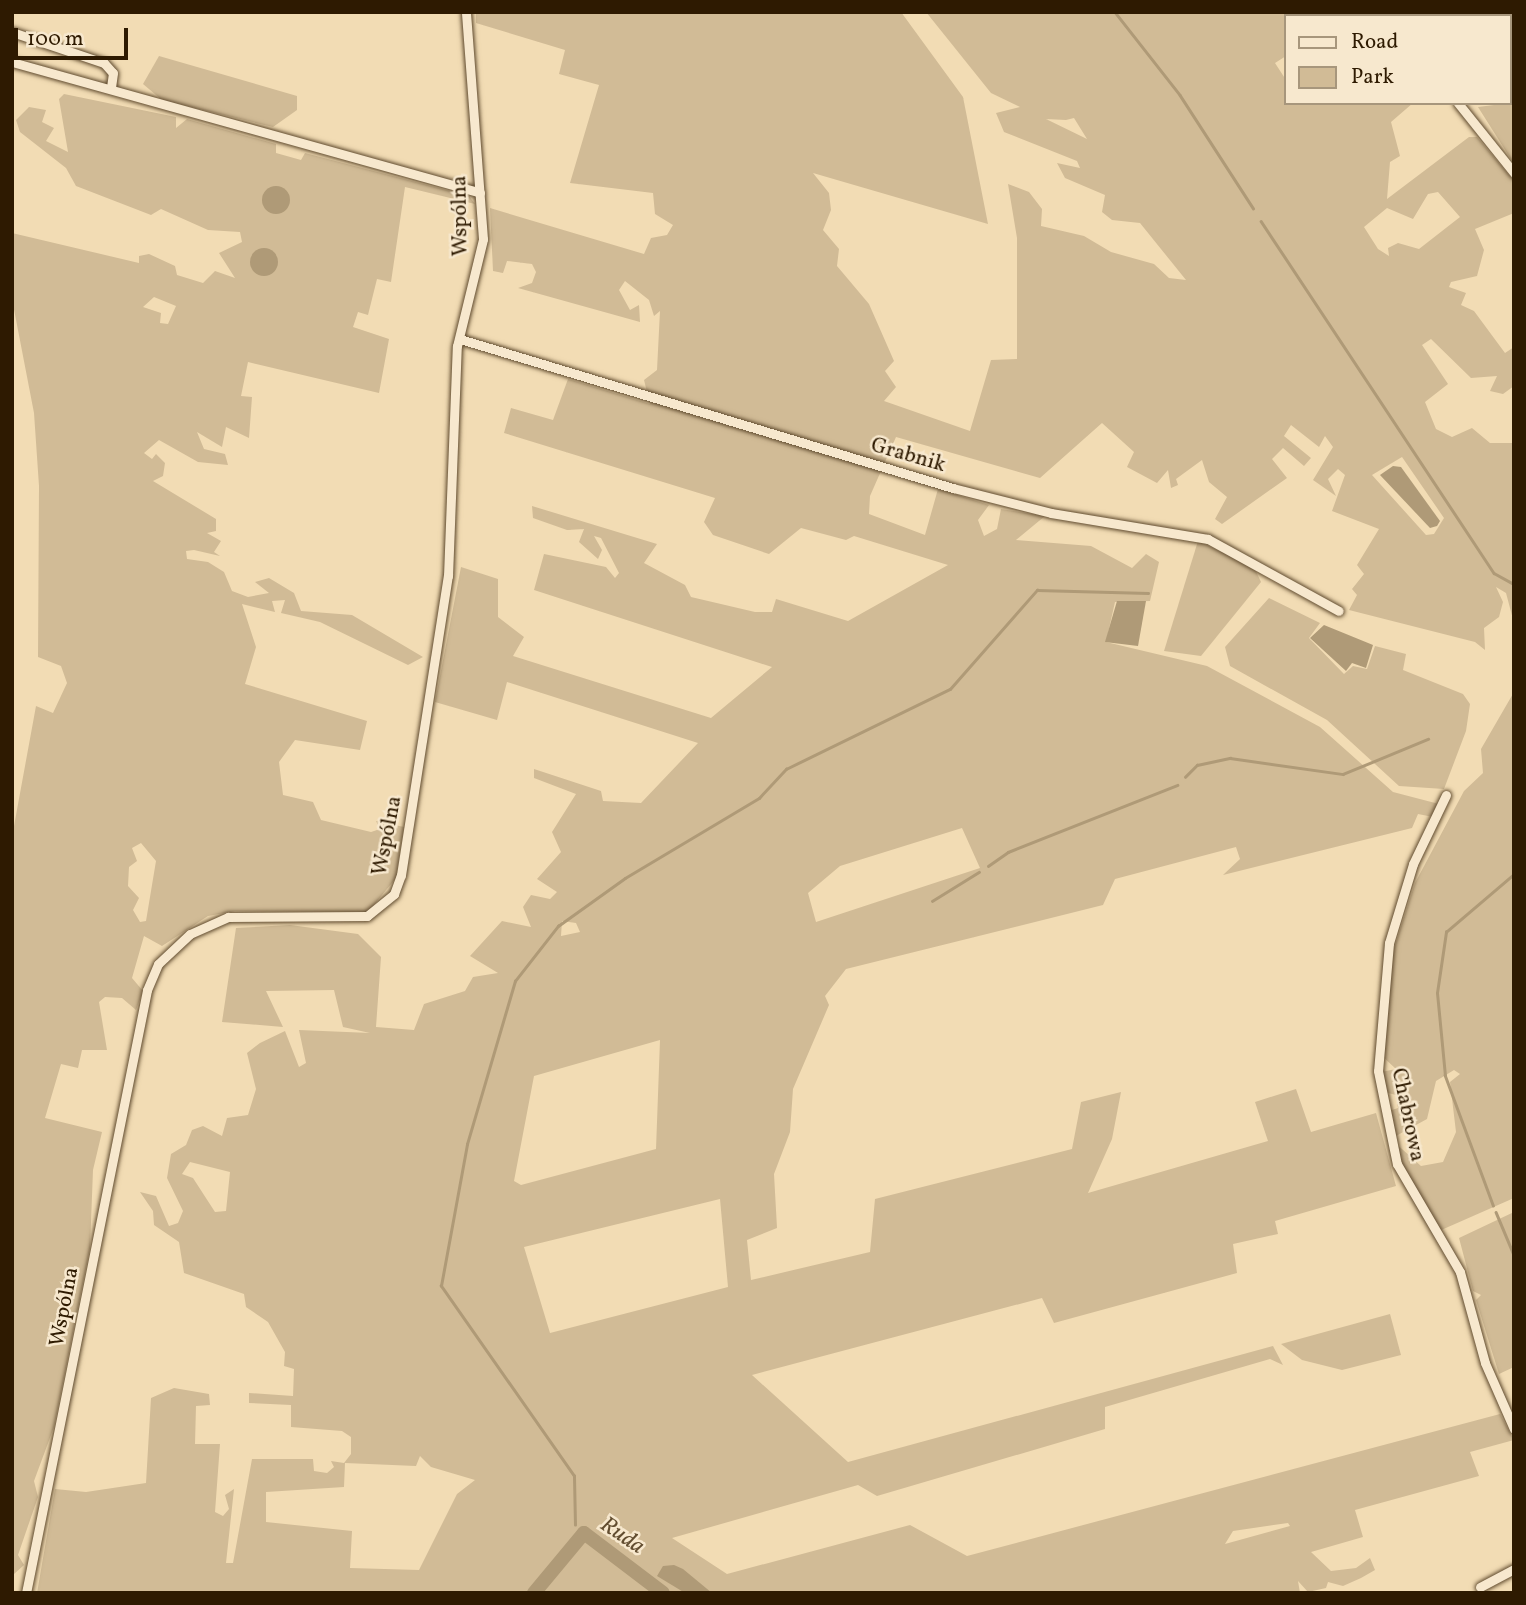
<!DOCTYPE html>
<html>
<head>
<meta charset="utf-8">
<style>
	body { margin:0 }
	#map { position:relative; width:1526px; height:1605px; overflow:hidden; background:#f2dcb4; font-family:Vollkorn,serif }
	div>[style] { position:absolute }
	.green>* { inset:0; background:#d1bb96 }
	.water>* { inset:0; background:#af9a77 }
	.round { border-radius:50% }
	.stream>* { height:2.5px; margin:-1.25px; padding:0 1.25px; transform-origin:1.25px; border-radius:1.25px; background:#af9a77 }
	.river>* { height:14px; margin:-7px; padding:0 7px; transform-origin:7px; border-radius:7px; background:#af9a77 }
	.roads { filter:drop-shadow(0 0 2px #5f4a2e) drop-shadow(0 0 2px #5f4a2e) }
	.street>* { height:9px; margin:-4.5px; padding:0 4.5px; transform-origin:4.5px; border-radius:4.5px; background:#f7e8ce }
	span { translate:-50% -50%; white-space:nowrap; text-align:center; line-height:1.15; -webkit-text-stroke:5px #f7e8ce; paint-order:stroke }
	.street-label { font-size:21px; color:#2e1a01 }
	.water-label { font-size:23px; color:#624d30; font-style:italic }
	.frame { position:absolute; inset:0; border:14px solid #2e1a01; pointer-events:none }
	.legend { position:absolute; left:1284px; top:14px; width:228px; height:91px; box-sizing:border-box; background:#f7e8ce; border:2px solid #a7967c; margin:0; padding:9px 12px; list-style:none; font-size:21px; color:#2e1a01 }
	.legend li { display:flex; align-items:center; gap:14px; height:35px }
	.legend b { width:35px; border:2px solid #a7967c }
	.scale { position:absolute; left:14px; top:28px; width:114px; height:32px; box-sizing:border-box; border:4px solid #2e1a01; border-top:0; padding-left:9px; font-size:21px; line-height:24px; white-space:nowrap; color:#2e1a01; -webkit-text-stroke:5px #f7e8ce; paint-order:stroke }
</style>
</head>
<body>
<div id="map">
	<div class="green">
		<i style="clip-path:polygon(evenodd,476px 12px,901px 12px,963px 97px,988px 224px,813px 173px,829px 193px,831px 210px,823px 230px,839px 249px,837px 266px,869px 304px,894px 361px,885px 371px,896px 387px,884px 401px,970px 431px,991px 360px,1017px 359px,1017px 238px,1008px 184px,1029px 192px,1042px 209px,1041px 226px,1084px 236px,1111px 252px,1154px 264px,1169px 278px,1186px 280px,1140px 223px,1112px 220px,1102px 212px,1105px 195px,1065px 178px,1057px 163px,1080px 168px,1077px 161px,1004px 132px,996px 113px,1020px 107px,991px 93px,926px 12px,1379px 12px,1286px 16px,1286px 56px,1275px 63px,1286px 80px,1286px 103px,1413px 103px,1391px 122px,1400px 156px,1390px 162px,1387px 199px,1469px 137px,1477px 137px,1514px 181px,1514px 213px,1475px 229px,1484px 250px,1477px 276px,1451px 282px,1449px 287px,1466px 293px,1461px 305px,1474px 311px,1505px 353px,1514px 347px,1514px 386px,1503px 394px,1490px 391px,1497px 376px,1471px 378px,1431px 339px,1422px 345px,1448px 384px,1425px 402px,1436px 429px,1452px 437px,1472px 428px,1490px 443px,1514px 443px,1514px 623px,1506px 593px,1496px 587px,1503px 602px,1499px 617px,1484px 628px,1485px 650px,1475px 642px,1349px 610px,1357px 595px,1352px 589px,1364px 574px,1357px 565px,1379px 529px,1332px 511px,1345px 475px,1338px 469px,1328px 479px,1336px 496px,1313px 480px,1333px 447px,1325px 436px,1319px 447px,1291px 425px,1284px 436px,1311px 458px,1304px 466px,1283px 448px,1272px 459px,1287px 478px,1222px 524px,1215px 519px,1227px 497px,1209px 482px,1202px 460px,1176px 479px,1178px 485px,1171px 488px,1168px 470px,1157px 483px,1127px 467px,1134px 452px,1102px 423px,1040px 478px,896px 437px,870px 496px,869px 514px,925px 535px,938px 489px,989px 505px,978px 520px,984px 536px,997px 529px,1001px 509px,1045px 516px,1016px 540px,1091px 546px,1132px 568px,1146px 554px,1159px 562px,1150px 601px,1115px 602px,1106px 642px,1207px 666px,1320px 727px,1393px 792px,1439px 804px,1433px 817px,1418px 814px,1412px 828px,1223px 875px,1240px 859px,1236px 847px,1115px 879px,1103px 905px,846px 969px,825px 996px,829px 1005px,793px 1089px,790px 1132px,774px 1174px,777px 1228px,747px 1240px,751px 1280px,870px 1252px,875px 1199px,1072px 1149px,1081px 1102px,1121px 1092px,1112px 1139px,1088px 1193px,1268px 1141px,1255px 1102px,1296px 1089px,1311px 1132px,1376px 1113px,1396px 1186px,1275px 1221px,1278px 1234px,1233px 1244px,1237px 1273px,1054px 1323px,1042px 1298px,752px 1375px,848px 1462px,1273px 1346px,1283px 1365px,1270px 1359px,1105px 1407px,1105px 1429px,877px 1496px,858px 1485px,672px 1538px,727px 1574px,910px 1525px,967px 1556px,1500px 1414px,1514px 1440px,1470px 1452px,1479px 1476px,1355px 1510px,1363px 1537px,1311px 1552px,1331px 1571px,1356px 1568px,1370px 1558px,1375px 1570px,1361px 1578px,1343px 1586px,1328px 1582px,1326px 1588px,1308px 1592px,1298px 1581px,1300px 1593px,37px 1593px,55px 1489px,86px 1492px,146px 1483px,151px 1398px,174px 1388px,209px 1394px,210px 1405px,196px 1406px,195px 1444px,220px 1444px,215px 1512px,223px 1516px,229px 1509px,225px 1495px,234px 1489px,226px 1563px,233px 1563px,252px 1459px,313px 1459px,314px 1471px,327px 1473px,334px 1467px,331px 1461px,344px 1463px,351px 1454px,351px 1437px,342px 1431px,291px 1427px,291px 1405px,249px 1403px,249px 1393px,293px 1396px,294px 1369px,284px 1366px,285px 1352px,268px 1322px,246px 1307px,244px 1294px,184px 1273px,179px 1242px,154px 1225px,153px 1211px,140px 1192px,156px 1196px,169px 1226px,178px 1223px,183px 1211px,167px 1178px,171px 1154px,186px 1145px,192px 1130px,203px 1126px,222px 1136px,227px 1118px,248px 1115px,256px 1089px,247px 1053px,260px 1043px,285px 1031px,299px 1067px,306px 1063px,299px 1030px,370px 1033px,343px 1027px,334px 990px,266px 991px,283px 1027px,222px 1022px,236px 928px,290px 925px,358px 934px,381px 957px,376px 1027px,414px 1030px,424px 1004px,465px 991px,473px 977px,498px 973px,470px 956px,502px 921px,531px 927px,523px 907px,531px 895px,550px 899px,557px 892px,537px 879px,561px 852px,552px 832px,576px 794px,534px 778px,534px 769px,601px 791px,603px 801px,641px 803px,698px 743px,507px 682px,497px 720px,435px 702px,461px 567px,498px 579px,498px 617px,524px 637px,513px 656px,711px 718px,772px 667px,534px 590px,544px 554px,606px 567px,615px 578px,619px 573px,601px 538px,594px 536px,602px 550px,598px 559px,579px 542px,584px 529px,567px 530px,533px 518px,532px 506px,657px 544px,644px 563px,685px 585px,691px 597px,755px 612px,772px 612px,776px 599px,848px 621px,948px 565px,854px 536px,846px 540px,801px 528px,769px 554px,713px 535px,704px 522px,715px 498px,504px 433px,511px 408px,553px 420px,568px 379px,650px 404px,644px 380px,657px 370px,660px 311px,654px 316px,649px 300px,625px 281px,619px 290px,630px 310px,639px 305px,640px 322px,518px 288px,532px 283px,536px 272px,532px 264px,507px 261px,503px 273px,493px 271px,490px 208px,644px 254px,651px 238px,667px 235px,673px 225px,655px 214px,653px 193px,570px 183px,599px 85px,559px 74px,565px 50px,476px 23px,476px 12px,1074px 118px,1087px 139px,1046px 119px,1066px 120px,1074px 118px,476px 12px,1438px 192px,1460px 217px,1419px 249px,1398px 243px,1388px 248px,1389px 256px,1378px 249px,1364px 227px,1387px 208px,1413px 219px,1428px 194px,1438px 192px,476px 12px,1402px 457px,1444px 518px,1434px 534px,1426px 535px,1372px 475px,1402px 457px,476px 12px,962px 828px,980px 868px,816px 922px,808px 893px,840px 866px,962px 828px,476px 12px,562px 921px,576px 923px,580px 932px,561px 936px,562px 921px,476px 12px,660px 1040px,656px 1149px,521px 1185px,514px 1181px,534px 1076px,660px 1040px,476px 12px,190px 1162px,230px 1172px,226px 1211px,215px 1212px,193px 1178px,182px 1174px,190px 1162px,476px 12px,720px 1199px,728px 1287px,550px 1333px,524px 1247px,720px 1199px,476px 12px,420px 1456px,431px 1467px,475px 1480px,457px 1494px,419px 1570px,350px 1568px,352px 1531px,266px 1522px,266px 1492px,344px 1487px,345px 1463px,416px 1466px,420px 1456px,476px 12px,1288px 1523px,1290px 1526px,1225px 1544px,1233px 1531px,1288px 1523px)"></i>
		<i style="clip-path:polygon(1489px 12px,1514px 12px,1514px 164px,1478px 107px,1510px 103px,1510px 16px)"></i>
		<i style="clip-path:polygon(159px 56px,297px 96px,297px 110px,273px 127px,162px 100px,143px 84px)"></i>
		<i style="clip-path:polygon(evenodd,64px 94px,176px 117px,176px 128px,187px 119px,276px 144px,276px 153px,301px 160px,305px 153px,469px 196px,475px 204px,405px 187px,391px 282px,377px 279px,368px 315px,358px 312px,353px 327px,389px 339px,379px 393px,248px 362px,241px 396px,252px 397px,249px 438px,226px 427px,222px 447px,197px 432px,204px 449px,225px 454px,228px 465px,198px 462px,159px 440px,144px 453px,152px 459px,156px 454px,165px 463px,163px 476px,153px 481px,216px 519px,216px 531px,207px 533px,221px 541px,214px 552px,220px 556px,194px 550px,186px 551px,187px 559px,208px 562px,224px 572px,232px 591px,248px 597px,269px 593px,255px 582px,269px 578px,294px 593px,301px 611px,352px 615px,423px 657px,408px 665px,320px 622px,281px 613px,285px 600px,272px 601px,275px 612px,242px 604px,256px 647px,245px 684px,367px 721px,360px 750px,295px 740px,279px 762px,283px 795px,313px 802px,321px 820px,371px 832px,380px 829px,376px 821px,404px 827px,396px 878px,368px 912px,235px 911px,208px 916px,162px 946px,144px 936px,132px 978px,143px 991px,136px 1010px,122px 998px,105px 997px,99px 1002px,107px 1050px,82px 1050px,78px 1068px,61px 1064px,45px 1118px,102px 1132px,93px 1170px,90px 1248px,54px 1427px,34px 1481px,38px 1497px,18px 1555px,24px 1565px,14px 1574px,12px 1593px,12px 837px,36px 706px,53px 713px,67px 683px,61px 666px,38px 657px,39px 486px,34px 413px,12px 299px,12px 233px,139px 263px,139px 256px,149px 254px,175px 266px,177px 275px,203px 283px,215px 271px,235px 278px,219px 253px,242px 242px,240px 232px,208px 230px,161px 209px,151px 215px,76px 186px,66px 168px,20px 132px,16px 120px,29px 107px,46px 110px,42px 122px,54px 128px,46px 141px,68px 152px,59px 99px,64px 94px,154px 297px,176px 306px,168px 324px,160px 323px,161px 313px,143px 307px,154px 297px,64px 94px,141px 843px,156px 861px,146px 921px,140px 922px,133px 910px,139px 898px,128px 886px,129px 867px,137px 861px,132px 848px,141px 843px)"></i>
		<i style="clip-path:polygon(1198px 541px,1254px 567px,1261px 582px,1201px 656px,1164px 651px)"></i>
		<i style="clip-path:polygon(1269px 598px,1320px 623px,1309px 638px,1344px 674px,1353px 666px,1367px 669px,1375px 646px,1406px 654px,1403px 670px,1463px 694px,1470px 704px,1466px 731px,1444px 789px,1399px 786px,1327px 720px,1230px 666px,1225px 647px)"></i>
		<i style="clip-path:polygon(1514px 692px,1514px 1198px,1439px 1231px,1406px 1177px,1393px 1141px,1421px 1166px,1443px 1162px,1456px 1132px,1450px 1082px,1460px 1074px,1454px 1070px,1436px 1081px,1427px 1119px,1394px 1137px,1386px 1112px,1398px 1108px,1396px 1095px,1384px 1092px,1381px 1072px,1396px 1069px,1382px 1056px,1391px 958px,1415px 883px,1464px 791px,1483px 773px,1481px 749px)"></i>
		<i style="clip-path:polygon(1514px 1212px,1514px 1367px,1499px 1374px,1476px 1300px,1481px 1295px,1473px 1291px,1459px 1238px)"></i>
		<i style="clip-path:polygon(1390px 1314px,1401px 1355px,1342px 1370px,1302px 1360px,1281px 1344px)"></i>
	</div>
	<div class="water">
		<i class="round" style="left:262px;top:186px;width:28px;height:28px"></i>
		<i class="round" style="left:250px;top:248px;width:28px;height:28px"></i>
		<i style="clip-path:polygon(1393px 466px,1401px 467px,1440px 521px,1437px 526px,1430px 528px,1380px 475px)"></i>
		<i style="clip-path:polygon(1117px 601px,1146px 601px,1138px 646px,1105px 642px)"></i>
		<i style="clip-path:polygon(1324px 625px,1373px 645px,1366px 668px,1352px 663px,1346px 671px,1310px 638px)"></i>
		<i style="clip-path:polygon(674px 1565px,683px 1569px,712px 1593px,685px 1593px,657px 1576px,663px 1566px)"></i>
	</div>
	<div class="stream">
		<i style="left:1115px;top:12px;width:105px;rotate:51.9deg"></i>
		<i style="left:1180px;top:95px;width:135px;rotate:57.1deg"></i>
		<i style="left:1261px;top:221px;width:422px;rotate:56.5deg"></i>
		<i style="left:1494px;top:573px;width:23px;rotate:29deg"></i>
		<i style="left:1185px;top:777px;width:17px;rotate:-45deg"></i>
		<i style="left:1197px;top:765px;width:34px;rotate:-12deg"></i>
		<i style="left:1230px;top:758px;width:114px;rotate:8.1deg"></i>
		<i style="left:1343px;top:774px;width:92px;rotate:-22.4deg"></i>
		<i style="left:988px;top:866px;width:24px;rotate:-35deg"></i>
		<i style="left:1008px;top:852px;width:182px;rotate:-21.6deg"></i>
		<i style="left:932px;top:901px;width:55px;rotate:-31.7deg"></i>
		<i style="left:1493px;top:1206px;width:139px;rotate:-110.3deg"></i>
		<i style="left:1445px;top:1076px;width:83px;rotate:-95.5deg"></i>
		<i style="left:1437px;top:993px;width:62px;rotate:-81.6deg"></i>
		<i style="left:1446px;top:932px;width:89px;rotate:-40.5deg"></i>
		<i style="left:1496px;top:1212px;width:47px;rotate:67.3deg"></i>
		<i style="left:575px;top:1525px;width:49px;rotate:-91.2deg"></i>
		<i style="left:574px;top:1476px;width:232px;rotate:-125deg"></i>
		<i style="left:441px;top:1286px;width:144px;rotate:-79.6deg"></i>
		<i style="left:467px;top:1144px;width:170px;rotate:-73.6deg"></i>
		<i style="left:515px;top:981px;width:70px;rotate:-52deg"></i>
		<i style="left:558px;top:926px;width:82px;rotate:-35.6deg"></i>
		<i style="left:625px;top:878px;width:156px;rotate:-30.8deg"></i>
		<i style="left:759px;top:798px;width:40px;rotate:-47deg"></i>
		<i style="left:786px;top:769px;width:182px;rotate:-26deg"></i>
		<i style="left:950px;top:689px;width:132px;rotate:-48.7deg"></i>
		<i style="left:1037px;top:590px;width:111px;rotate:1.5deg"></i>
	</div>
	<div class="river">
		<i style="left:534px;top:1593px;width:78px;rotate:-50.2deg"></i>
		<i style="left:584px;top:1533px;width:99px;rotate:37.2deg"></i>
	</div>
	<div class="roads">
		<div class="street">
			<i style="left:1387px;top:12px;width:5px;rotate:53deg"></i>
			<i style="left:12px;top:32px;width:97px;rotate:18.6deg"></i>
			<i style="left:104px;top:63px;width:13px;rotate:48deg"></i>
			<i style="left:113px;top:73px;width:15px;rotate:98deg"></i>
			<i style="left:12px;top:62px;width:486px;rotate:15.6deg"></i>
			<i style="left:1458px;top:103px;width:90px;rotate:51.3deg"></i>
			<i style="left:460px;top:339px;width:515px;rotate:16.82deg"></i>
			<i style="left:953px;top:488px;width:101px;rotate:14.3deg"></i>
			<i style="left:1051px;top:513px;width:159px;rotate:9.4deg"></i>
			<i style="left:1208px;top:539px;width:149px;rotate:28.8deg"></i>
			<i style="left:1446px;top:795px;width:76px;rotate:115.6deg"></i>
			<i style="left:1413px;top:864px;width:83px;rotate:106.9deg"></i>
			<i style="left:1389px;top:943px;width:128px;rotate:94.9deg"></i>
			<i style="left:1378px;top:1071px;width:95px;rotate:78.5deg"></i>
			<i style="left:1397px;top:1164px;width:125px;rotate:59.7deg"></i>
			<i style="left:1460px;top:1272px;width:94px;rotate:74.6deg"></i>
			<i style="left:1485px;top:1363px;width:72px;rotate:66.3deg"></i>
			<i style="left:1480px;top:1587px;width:38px;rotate:-28deg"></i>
			<i style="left:26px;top:1593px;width:615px;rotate:-78.65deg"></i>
			<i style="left:147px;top:990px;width:28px;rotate:-67deg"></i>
			<i style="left:158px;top:964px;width:44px;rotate:-43.2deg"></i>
			<i style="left:190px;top:934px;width:42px;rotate:-24.1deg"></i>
			<i style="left:228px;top:917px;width:139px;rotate:-0.4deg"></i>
			<i style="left:367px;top:916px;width:35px;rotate:-39deg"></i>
			<i style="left:394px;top:894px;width:20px;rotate:-70deg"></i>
			<i style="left:401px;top:875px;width:303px;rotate:-81.1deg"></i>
			<i style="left:448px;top:576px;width:230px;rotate:-87.8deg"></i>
			<i style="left:457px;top:346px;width:110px;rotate:-76.3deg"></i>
			<i style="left:483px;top:239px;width:228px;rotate:-94.3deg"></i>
		</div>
	</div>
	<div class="street-label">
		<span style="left:461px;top:216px;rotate:-91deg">Wspólna</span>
		<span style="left:908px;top:456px;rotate:16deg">Grabnik</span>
		<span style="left:388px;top:836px;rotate:-79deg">Wspólna</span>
		<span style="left:1407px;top:1115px;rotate:78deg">Chabrowa</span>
		<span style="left:65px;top:1307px;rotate:-79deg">Wspólna</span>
	</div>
	<div class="water-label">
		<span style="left:622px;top:1536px;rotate:34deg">Ruda</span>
	</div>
	<div class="frame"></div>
	<ul class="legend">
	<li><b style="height:9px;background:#f7e8ce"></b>Road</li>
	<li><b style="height:19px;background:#d1bb96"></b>Park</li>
	</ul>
	<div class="scale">100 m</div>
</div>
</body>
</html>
